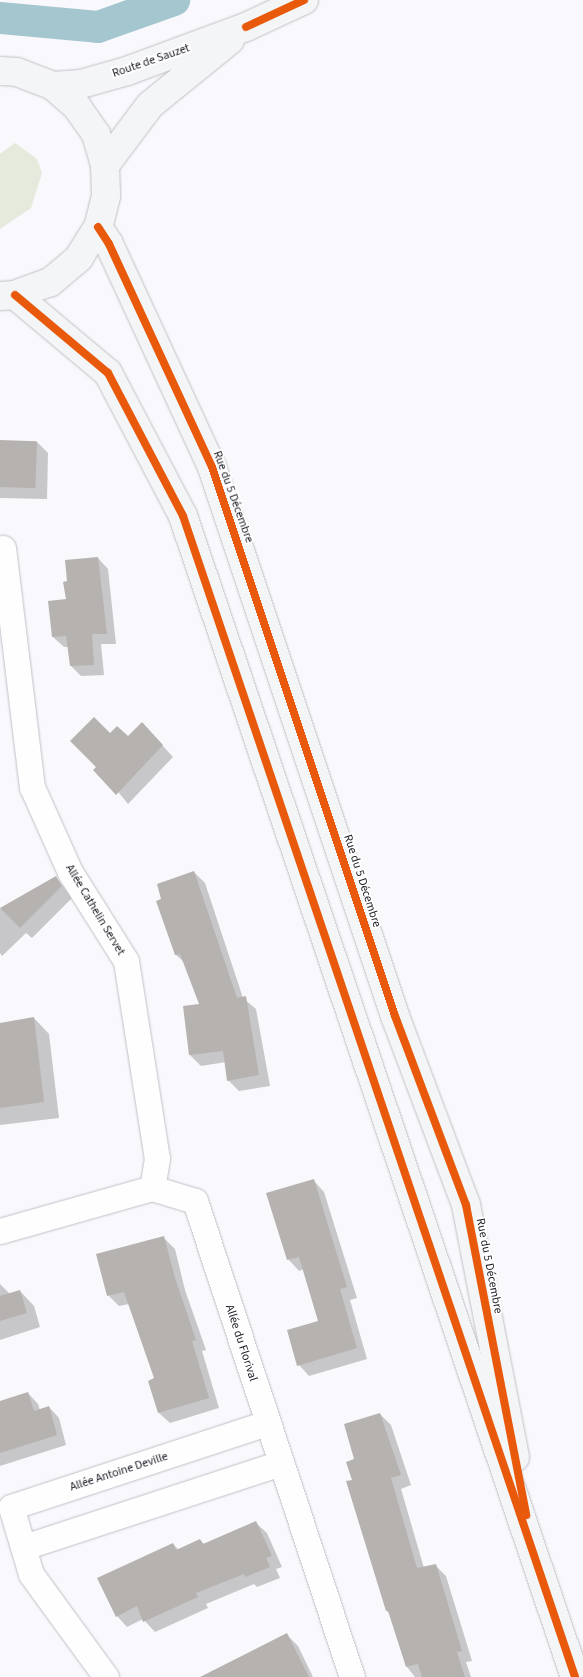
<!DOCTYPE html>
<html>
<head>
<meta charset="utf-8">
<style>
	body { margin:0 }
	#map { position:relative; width:583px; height:1677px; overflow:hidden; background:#f9f8fc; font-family:"Source Sans 3",sans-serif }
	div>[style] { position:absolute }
	.green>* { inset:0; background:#e5eadd }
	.shadow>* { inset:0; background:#0003 }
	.canal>* { height:32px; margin:-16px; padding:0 16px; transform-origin:16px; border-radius:16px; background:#a4c6ce }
	.building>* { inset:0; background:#b6b2b0; transform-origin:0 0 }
	.roads { filter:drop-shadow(0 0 1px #c2c0c7) drop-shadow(0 0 1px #c2c0c7) }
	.street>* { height:25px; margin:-12.5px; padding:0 12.5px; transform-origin:12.5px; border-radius:12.5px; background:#fefeff }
	.secondary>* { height:28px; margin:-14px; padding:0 14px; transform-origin:14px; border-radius:14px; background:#f3f5f6 }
	.cycleway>* { height:8px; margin:-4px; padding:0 4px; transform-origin:4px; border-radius:4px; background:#e8590c }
	span { translate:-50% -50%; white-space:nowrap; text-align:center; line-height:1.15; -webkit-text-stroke:4px #fff; paint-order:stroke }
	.street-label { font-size:12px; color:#1d1b25 }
</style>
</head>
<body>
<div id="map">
	<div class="green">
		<i style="clip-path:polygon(15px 143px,37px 159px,42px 173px,31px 208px,0 229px,0 154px)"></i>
	</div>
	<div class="shadow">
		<i style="clip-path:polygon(0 441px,37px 442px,48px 453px,47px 499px,0 498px)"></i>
		<i style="clip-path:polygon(98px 558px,108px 569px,116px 644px,101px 644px,104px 675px,81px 676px,71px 666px,69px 647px,64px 647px,53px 637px,68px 600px,69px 582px)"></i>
		<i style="clip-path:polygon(110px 735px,128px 738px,153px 735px,173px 757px,128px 804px,98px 767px)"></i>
		<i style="clip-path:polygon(194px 872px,205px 883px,243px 998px,256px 1009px,270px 1086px,239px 1091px,228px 1080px,226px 1062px,201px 1066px,190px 1055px,184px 1007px,201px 1005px,186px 964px,176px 955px,163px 900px)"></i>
		<i style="clip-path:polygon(56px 877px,72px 898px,32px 938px,26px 933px,2px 956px,0 953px,0 909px)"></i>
		<i style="clip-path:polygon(34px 1018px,49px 1034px,59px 1118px,0 1125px,0 1024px)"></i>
		<i style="clip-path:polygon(314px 1181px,324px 1192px,357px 1298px,350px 1300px,367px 1359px,309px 1376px,299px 1365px,320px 1322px,304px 1269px,299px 1271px,289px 1260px,268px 1194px)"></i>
		<i style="clip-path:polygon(164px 1238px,175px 1249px,185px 1290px,206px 1350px,202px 1351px,219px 1408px,170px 1423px,159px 1413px,155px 1379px,129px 1304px,119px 1306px,109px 1296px)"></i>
		<i style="clip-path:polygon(0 1284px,10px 1294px,20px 1291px,34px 1306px,40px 1327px,0 1340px)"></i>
		<i style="clip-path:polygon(28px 1393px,38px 1404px,40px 1410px,49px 1407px,59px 1418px,66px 1445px,0 1466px,0 1402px)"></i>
		<i style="clip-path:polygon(380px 1414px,391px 1425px,411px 1485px,401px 1489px,424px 1568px,435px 1565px,446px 1576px,472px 1661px,466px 1662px,471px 1677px,415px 1677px,407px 1667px,390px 1614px,387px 1611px,353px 1480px,356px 1460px)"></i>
		<i style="clip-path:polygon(256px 1523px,267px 1533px,282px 1567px,276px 1569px,280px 1578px,257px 1587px,254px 1584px,206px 1604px,208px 1608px,155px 1632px,143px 1619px,127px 1627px,117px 1616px,173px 1544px,179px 1550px,200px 1540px,205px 1545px)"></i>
		<i style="clip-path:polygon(287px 1635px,298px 1646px,313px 1677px,239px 1677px)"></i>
	</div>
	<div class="canal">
		<i style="left:0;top:18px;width:98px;rotate:5.2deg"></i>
		<i style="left:98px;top:27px;width:81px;rotate:-19.6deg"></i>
	</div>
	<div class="building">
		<i style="left:0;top:440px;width:37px;height:47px;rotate:2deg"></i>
		<i style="clip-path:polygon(98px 557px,107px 634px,92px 634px,94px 665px,70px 666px,66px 636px,52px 637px,48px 601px,66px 599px,63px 582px,67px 581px,65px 560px)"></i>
		<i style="clip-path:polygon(94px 717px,110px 733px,117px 726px,128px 736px,142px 722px,163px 745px,116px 795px,93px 770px,96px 767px,70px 741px)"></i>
		<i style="clip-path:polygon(194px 871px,237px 998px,246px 996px,259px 1075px,227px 1081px,223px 1051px,189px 1055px,183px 1006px,199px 1004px,180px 954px,175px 955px,156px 901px,161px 899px,157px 884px)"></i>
		<i style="clip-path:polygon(56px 876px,62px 886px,20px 928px,0 908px)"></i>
		<i style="clip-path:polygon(34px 1017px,44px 1102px,0 1108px,0 1023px)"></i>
		<i style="clip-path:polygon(314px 1179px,347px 1287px,340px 1289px,357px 1348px,297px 1366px,287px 1330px,318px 1321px,299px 1257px,287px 1260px,266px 1193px)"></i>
		<i style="clip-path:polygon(164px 1236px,175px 1278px,196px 1340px,192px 1341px,209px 1398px,158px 1413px,148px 1381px,154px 1378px,124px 1292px,107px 1296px,96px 1254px)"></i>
		<i style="clip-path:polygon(20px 1290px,27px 1313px,0 1321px,0 1296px)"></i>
		<i style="clip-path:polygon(28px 1392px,34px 1411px,49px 1406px,57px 1435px,0 1453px,0 1401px)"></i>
		<i style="clip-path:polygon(380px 1413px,401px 1475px,391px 1478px,417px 1568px,436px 1564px,462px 1651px,457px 1652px,465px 1677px,422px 1677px,418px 1664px,406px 1667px,388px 1611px,386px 1611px,346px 1481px,352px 1480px,346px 1462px,354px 1459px,344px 1424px)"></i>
		<i style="clip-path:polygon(256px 1521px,272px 1556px,266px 1558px,270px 1567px,245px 1577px,244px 1574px,196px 1593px,198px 1597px,143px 1622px,137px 1606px,116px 1617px,97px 1578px,173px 1543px,176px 1550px,200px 1539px,203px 1544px)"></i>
		<i style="clip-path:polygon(287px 1633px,309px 1677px,200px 1677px)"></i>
	</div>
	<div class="roads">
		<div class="street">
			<i style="left:3px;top:548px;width:241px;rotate:83.1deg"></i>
			<i style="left:32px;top:787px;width:93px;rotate:65.9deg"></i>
			<i style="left:70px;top:872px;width:105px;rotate:57.8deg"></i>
			<i style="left:126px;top:961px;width:199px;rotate:81.1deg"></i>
			<i style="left:157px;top:1158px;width:30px;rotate:99deg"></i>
			<i style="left:0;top:1231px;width:158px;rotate:-15.8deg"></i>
			<i style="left:152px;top:1188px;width:45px;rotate:16.8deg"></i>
			<i style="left:195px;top:1201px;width:501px;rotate:71.75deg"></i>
			<i style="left:24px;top:1547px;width:270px;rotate:-18.1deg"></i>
			<i style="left:106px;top:1677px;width:127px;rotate:-126.1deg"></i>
			<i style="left:31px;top:1574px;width:70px;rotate:-106.6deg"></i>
			<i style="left:11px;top:1507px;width:269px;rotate:-18.2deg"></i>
		</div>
		<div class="secondary">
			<i style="left:0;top:71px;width:17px;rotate:3deg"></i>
			<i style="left:17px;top:72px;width:39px;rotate:21deg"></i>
			<i style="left:53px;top:86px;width:32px;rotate:41deg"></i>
			<i style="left:77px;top:107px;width:33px;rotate:55deg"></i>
			<i style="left:96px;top:134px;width:32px;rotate:74deg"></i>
			<i style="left:105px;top:165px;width:31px;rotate:88deg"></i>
			<i style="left:106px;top:196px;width:32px;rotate:104deg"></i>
			<i style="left:98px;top:227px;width:36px;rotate:122deg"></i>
			<i style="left:79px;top:258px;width:38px;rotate:140deg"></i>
			<i style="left:50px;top:282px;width:37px;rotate:160deg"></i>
			<i style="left:15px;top:295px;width:14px;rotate:176deg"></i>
			<i style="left:53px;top:86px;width:28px;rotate:-4deg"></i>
			<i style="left:81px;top:84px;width:48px;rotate:-15.8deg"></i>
			<i style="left:127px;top:71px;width:127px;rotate:-20.3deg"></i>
			<i style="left:246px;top:27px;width:64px;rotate:-25deg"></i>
			<i style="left:105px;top:165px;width:75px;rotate:-53.1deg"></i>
			<i style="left:150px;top:105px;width:103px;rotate:-39.1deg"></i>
			<i style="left:98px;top:227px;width:20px;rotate:57deg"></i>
			<i style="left:109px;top:244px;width:246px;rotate:65.2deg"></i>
			<i style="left:212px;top:467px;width:579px;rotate:71.57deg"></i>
			<i style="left:395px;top:1016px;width:202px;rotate:69.4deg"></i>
			<i style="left:466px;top:1205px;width:257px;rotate:79deg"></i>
			<i style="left:15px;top:295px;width:121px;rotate:40deg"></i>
			<i style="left:108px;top:373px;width:161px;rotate:62.3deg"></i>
			<i style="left:183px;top:516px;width:1225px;rotate:71.34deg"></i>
		</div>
	</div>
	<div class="cycleway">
		<i style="left:246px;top:27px;width:64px;rotate:-25deg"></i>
		<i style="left:98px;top:227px;width:20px;rotate:57deg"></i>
		<i style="left:109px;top:244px;width:246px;rotate:65.2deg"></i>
		<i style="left:212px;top:467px;width:579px;rotate:71.57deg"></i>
		<i style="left:395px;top:1016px;width:202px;rotate:69.4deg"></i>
		<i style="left:466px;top:1205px;width:316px;rotate:79deg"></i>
		<i style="left:15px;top:295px;width:121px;rotate:40deg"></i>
		<i style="left:108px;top:373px;width:161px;rotate:62.3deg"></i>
		<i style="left:183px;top:516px;width:1225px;rotate:71.34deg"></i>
	</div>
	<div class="street-label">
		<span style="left:151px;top:61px;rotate:-19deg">Route de Sauzet</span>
		<span style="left:233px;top:497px;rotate:70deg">Rue du 5 Décembre</span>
		<span style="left:362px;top:881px;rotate:72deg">Rue du 5 Décembre</span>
		<span style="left:95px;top:910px;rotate:59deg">Allée Cathelin Servet</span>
		<span style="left:489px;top:1266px;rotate:79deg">Rue du 5 Décembre</span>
		<span style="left:241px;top:1343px;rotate:72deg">Allée du Florival</span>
		<span style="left:119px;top:1472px;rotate:-18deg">Allée Antoine Deville</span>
	</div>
</div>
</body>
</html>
